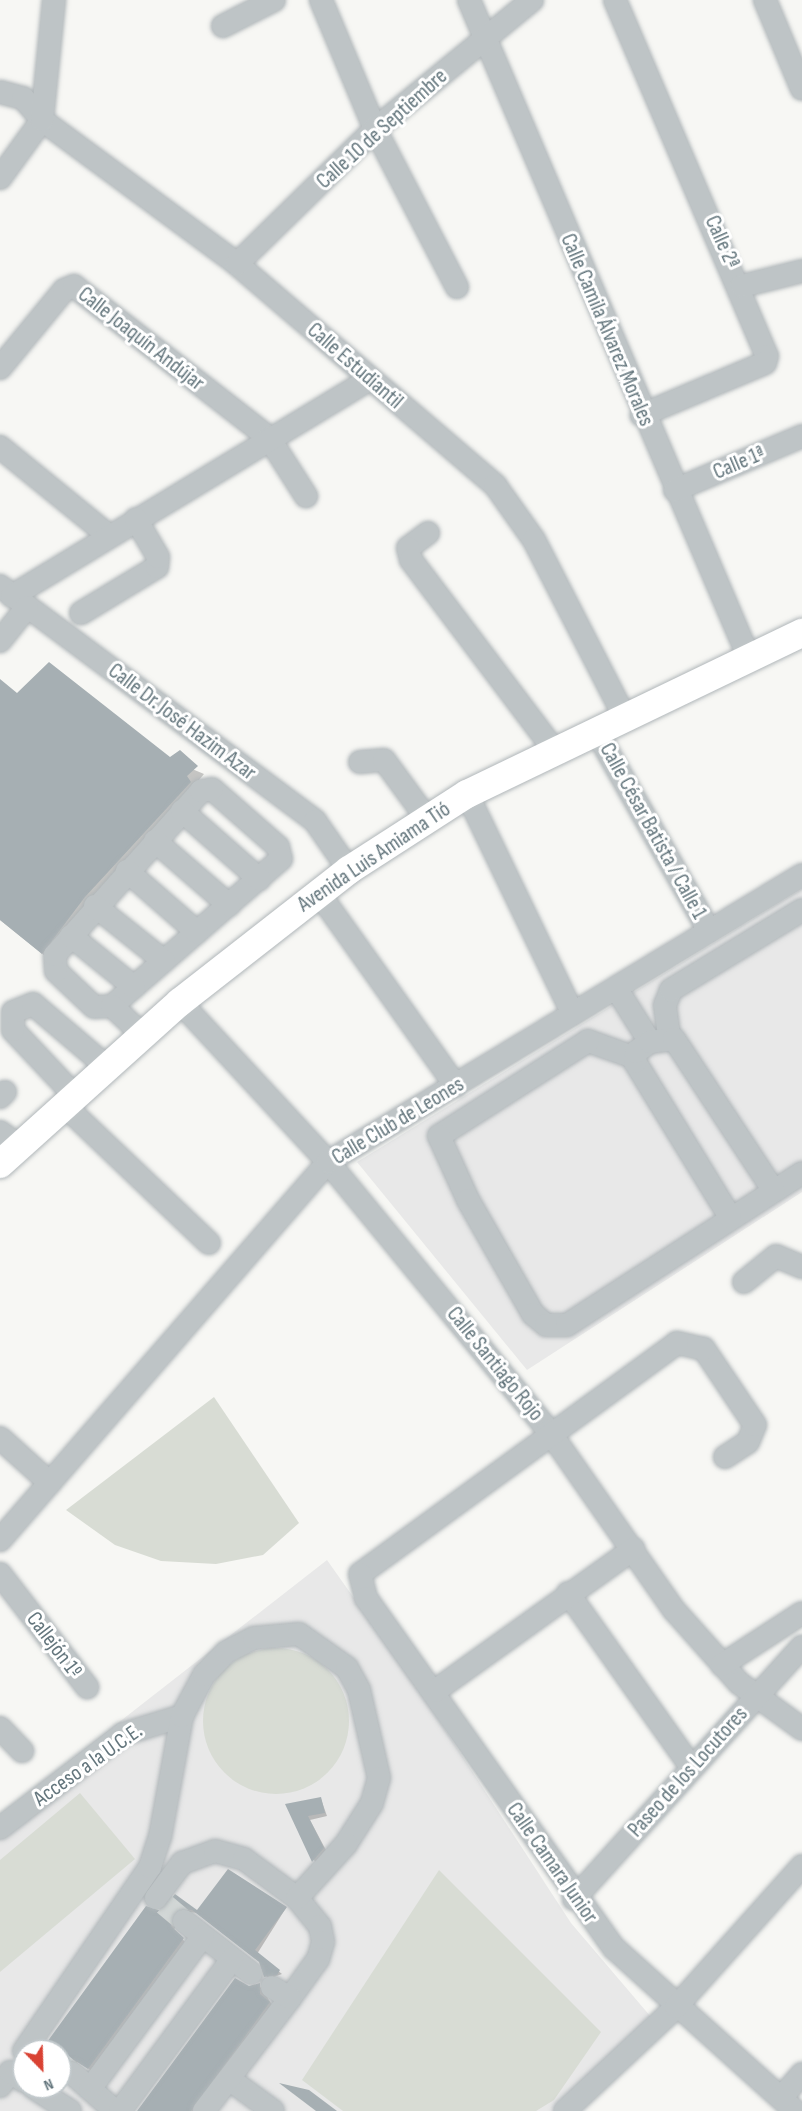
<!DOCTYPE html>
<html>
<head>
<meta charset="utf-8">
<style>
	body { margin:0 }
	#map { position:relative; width:802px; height:2111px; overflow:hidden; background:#f7f7f4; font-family:"Sofia Sans Condensed",sans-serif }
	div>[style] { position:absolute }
	.built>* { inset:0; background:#e8e8e8 }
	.green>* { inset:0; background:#d8dcd4 }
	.round { border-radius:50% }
	.shadow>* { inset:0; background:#0003 }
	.building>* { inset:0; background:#a6afb3 }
	.minor-tunnel>* { height:22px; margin-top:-11px; transform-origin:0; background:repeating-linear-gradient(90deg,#d2d7d6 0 22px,transparent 0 33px) }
	.roads { filter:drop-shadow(0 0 2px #b0b6b9) drop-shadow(0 0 2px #b0b6b9) }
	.minor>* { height:22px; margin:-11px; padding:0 11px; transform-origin:11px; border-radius:11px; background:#bec4c6 }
	.major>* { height:28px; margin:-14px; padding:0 14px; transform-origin:14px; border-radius:14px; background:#fff }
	span { translate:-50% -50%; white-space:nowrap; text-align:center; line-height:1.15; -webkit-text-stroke:6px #fff; paint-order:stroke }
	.street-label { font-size:22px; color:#64767d }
	.north { position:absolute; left:12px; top:2039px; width:60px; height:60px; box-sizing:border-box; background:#fff; border:2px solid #c1c8cb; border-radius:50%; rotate:157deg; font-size:16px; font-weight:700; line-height:24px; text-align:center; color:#64767d }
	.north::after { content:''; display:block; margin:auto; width:21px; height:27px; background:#d94233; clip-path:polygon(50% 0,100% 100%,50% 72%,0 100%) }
</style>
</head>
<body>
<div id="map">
	<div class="built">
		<i style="clip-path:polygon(802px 889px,802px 1192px,527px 1370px,357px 1162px)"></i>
		<i style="clip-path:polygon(evenodd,327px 1560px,423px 1696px,571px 1923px,651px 2017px,560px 2111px,0 2111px,0 1815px,327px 1560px,24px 2051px,60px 2051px,60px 2087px,24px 2087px,24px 2051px)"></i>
	</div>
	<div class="green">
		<i style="clip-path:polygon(214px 1397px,299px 1523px,263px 1555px,216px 1564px,161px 1561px,115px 1545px,66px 1510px)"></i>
		<i class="round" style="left:203px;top:1648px;width:146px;height:146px"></i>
		<i style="clip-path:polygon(80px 1793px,135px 1859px,0 1972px,0 1860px)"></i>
		<i style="clip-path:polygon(439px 1870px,601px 2032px,554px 2100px,536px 2111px,343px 2111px,302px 2080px)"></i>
	</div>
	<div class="shadow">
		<i style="clip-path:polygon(0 681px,17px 695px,204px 774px,50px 960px,0 920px)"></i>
		<i style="clip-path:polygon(321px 1799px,327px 1816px,310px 1820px,327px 1852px,316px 1864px,287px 1806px)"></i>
		<i style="clip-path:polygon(176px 1896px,197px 1912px,286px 1908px,257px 1954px,282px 1974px,268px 1979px,261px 1963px,197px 1913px,183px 1911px,174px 1930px,186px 1943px,92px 2071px,78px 2062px,63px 2071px,62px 2053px,52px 2045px)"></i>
		<i style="clip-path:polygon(259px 1985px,273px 2006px,196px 2111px,139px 2111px,248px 1988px)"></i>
	</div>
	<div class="building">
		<i style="clip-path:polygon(49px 662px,170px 757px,180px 750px,198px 766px,187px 776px,191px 782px,85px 897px,42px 954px,0 920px,0 679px,17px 693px)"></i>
		<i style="clip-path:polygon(321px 1797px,325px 1813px,308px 1816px,324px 1848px,312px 1862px,285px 1804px)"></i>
		<i style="clip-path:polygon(228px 1869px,287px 1907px,255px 1950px,280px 1970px,277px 1975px,264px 1977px,259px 1962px,192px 1910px,178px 1909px,171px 1926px,184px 1938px,88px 2069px,74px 2060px,60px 2068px,60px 2051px,47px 2042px,146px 1906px,161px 1911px,175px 1894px,197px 1910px)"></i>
		<i style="clip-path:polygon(235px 1978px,249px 1986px,260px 1983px,260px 1994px,270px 2002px,191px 2111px,137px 2111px)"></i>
		<i style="clip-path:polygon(279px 2083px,309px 2090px,337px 2111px,316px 2111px)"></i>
	</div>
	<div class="minor-tunnel">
		<i style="left:164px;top:1904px;width:26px;rotate:40deg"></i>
		<i style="left:60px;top:2063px;width:16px;rotate:40deg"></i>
	</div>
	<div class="roads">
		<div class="minor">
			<i style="left:321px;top:0;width:140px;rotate:67.3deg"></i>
			<i style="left:375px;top:129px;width:178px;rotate:62.6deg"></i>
			<i style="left:469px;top:0;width:715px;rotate:66.95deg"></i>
			<i style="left:615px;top:0;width:387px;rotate:66.9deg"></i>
			<i style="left:767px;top:356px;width:7px;rotate:106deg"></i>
			<i style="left:765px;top:363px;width:134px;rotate:157.1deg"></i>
			<i style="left:765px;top:0;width:96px;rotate:67.4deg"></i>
			<i style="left:223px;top:26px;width:57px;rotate:-27deg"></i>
			<i style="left:0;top:92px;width:24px;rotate:15deg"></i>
			<i style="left:23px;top:98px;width:29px;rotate:49deg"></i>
			<i style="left:42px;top:120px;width:242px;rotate:36.4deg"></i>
			<i style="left:237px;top:264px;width:340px;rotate:40.6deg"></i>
			<i style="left:495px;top:485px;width:67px;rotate:54.7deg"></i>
			<i style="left:534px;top:540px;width:200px;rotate:62.9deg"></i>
			<i style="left:0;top:178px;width:72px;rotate:-54.1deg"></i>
			<i style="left:42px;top:120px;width:121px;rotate:-84.3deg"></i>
			<i style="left:237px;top:264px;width:193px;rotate:-44.4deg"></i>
			<i style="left:375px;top:129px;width:203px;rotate:-39.4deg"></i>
			<i style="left:742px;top:286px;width:62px;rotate:-14deg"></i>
			<i style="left:0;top:368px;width:101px;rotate:-50.6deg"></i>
			<i style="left:64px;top:290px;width:11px;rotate:-22deg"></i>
			<i style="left:74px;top:286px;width:247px;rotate:37.9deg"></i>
			<i style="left:269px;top:438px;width:69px;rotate:57.5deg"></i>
			<i style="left:0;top:447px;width:141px;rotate:39.2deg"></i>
			<i style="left:675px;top:490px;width:138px;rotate:-23deg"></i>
			<i style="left:428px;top:533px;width:25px;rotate:143deg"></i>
			<i style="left:408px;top:548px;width:12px;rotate:76deg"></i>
			<i style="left:411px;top:560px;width:239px;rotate:53deg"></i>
			<i style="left:0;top:586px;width:393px;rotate:36.7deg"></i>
			<i style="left:315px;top:821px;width:60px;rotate:55.2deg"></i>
			<i style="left:12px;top:596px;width:419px;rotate:-31.2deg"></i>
			<i style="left:81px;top:613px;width:89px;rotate:-31.2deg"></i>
			<i style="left:157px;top:567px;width:10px;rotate:-84deg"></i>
			<i style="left:158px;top:557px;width:44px;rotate:-120.1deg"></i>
			<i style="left:0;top:641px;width:43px;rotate:-51.5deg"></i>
			<i style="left:596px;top:731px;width:230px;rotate:60.5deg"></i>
			<i style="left:360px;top:762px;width:24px;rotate:-5deg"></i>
			<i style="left:384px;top:760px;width:74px;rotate:53.7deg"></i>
			<i style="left:212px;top:789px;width:88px;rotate:41.3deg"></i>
			<i style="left:278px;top:847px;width:12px;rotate:76deg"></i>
			<i style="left:281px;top:859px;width:224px;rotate:139deg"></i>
			<i style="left:112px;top:1006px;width:18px;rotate:177deg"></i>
			<i style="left:94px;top:1007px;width:52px;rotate:-136.5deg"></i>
			<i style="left:56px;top:971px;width:16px;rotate:-94deg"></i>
			<i style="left:55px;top:955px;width:220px;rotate:-48.3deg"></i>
			<i style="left:201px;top:791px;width:11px;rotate:-10deg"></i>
			<i style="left:467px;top:794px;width:244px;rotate:64.3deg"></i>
			<i style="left:182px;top:811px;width:103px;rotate:41.4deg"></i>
			<i style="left:155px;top:841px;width:98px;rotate:40.9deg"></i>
			<i style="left:127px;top:871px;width:93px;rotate:41.1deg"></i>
			<i style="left:318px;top:892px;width:238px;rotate:54.6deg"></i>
			<i style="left:95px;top:906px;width:88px;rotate:38.6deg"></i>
			<i style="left:71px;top:936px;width:81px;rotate:39deg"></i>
			<i style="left:616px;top:988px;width:64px;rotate:57.8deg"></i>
			<i style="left:180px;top:1002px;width:218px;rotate:47.2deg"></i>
			<i style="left:328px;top:1162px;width:348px;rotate:50.6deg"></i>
			<i style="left:549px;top:1431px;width:218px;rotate:55.1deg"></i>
			<i style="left:674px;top:1610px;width:98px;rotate:48.3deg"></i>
			<i style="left:739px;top:1683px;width:78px;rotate:36.1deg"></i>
			<i style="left:112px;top:1006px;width:42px;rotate:43.1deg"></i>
			<i style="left:669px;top:1035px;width:30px;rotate:-98deg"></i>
			<i style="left:665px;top:1005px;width:16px;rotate:-68deg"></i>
			<i style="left:671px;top:990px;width:153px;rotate:-31.4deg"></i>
			<i style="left:633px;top:1057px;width:48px;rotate:-160.4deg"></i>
			<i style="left:588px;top:1041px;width:177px;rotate:147.5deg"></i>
			<i style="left:439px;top:1136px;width:70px;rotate:65.6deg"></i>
			<i style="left:468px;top:1200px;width:131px;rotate:60.3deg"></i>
			<i style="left:533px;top:1314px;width:17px;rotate:40deg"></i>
			<i style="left:546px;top:1325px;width:21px"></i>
			<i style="left:567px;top:1325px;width:280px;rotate:-32.9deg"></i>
			<i style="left:74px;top:1095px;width:89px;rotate:-133.2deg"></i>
			<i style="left:13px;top:1030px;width:18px;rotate:-90deg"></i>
			<i style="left:13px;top:1012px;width:22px;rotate:-22deg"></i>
			<i style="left:33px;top:1004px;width:97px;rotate:40.4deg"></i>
			<i style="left:0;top:1097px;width:7px;rotate:-45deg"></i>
			<i style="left:64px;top:1105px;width:200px;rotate:43.6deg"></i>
			<i style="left:0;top:1132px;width:24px;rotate:36deg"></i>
			<i style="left:730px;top:1217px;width:182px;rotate:-121.5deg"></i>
			<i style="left:635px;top:1062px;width:10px;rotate:-84deg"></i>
			<i style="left:636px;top:1052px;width:17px;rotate:-36deg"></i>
			<i style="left:650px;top:1042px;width:24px;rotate:-7deg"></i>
			<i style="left:674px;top:1039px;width:181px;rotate:56.7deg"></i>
			<i style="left:744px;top:1282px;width:41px;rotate:-39.1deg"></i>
			<i style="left:776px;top:1256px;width:28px;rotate:23deg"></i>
			<i style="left:0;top:1438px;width:67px;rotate:42deg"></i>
			<i style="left:725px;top:1457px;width:27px;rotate:-33deg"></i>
			<i style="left:748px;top:1442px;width:18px;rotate:-68deg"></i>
			<i style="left:755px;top:1425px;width:92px;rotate:-123.9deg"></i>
			<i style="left:704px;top:1349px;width:28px;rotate:-167deg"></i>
			<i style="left:677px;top:1343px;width:392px;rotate:143.9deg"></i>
			<i style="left:360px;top:1574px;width:25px;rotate:76deg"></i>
			<i style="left:366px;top:1598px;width:429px;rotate:54.7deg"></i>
			<i style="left:614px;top:1948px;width:244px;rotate:42deg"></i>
			<i style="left:0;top:1540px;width:500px;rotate:-49.05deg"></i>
			<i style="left:328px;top:1162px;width:554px;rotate:-31.19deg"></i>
			<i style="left:0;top:1574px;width:143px;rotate:52.4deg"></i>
			<i style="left:568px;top:1593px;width:214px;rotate:54.7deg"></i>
			<i style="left:722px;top:1665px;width:95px;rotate:-33deg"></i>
			<i style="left:435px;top:1691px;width:244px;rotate:-35.6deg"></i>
			<i style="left:0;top:1728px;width:32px;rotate:46deg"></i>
			<i style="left:0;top:1828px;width:155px;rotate:-37.4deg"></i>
			<i style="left:123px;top:1734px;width:62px;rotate:-17deg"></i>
			<i style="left:156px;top:1898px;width:44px;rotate:-53.4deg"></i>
			<i style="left:182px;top:1863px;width:35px;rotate:-20deg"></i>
			<i style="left:215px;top:1851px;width:30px;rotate:15deg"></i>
			<i style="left:244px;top:1859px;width:66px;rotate:36.3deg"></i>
			<i style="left:297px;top:1898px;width:36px;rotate:51deg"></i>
			<i style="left:320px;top:1926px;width:16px;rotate:79deg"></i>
			<i style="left:323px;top:1942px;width:18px;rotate:106deg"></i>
			<i style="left:318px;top:1959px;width:48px;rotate:125.7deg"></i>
			<i style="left:574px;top:1899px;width:340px;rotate:-47.9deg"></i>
			<i style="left:184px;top:1921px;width:85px;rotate:37.8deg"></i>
			<i style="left:24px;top:2051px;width:223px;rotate:-55.6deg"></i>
			<i style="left:150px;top:1867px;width:32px;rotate:-72deg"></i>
			<i style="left:160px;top:1837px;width:123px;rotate:-79.7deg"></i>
			<i style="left:182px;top:1716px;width:47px;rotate:-61.8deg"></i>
			<i style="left:204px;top:1675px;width:32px;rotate:-46deg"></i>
			<i style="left:226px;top:1652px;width:31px;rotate:-27deg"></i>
			<i style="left:254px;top:1638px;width:45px;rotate:-5.1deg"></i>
			<i style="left:299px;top:1634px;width:59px;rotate:35.3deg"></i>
			<i style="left:347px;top:1668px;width:25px;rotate:61deg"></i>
			<i style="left:359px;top:1690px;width:90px;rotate:77.2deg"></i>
			<i style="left:379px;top:1778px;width:26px;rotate:106deg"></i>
			<i style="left:372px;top:1803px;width:49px;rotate:122.4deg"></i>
			<i style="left:346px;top:1844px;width:73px;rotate:132.2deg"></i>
			<i style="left:72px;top:2073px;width:57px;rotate:41.5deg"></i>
			<i style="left:229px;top:2079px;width:54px;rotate:36deg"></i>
			<i style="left:0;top:2086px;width:17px;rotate:-54deg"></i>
			<i style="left:10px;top:2072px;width:17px;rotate:33deg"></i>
			<i style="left:33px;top:2087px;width:44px;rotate:33deg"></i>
			<i style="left:90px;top:2089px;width:190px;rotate:-53.6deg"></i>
			<i style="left:781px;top:2098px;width:32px;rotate:-49deg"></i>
			<i style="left:120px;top:2111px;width:189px;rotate:-53.6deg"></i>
			<i style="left:204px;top:2111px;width:142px;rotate:-52.7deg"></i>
			<i style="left:290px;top:1998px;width:21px;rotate:-149deg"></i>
			<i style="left:565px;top:2111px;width:152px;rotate:-43.1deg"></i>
			<i style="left:676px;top:2007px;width:189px;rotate:-48.2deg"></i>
		</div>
		<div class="major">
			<i style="left:0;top:1164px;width:242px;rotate:-42deg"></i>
			<i style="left:180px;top:1002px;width:214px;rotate:-38deg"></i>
			<i style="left:349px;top:870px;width:140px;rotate:-32.8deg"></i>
			<i style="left:467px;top:794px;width:372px;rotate:-25.7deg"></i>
		</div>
	</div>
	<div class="street-label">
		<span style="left:382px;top:129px;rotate:-42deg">Calle 10 de Septiembre</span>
		<span style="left:722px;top:242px;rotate:66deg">Calle 2ª</span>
		<span style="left:607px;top:330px;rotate:67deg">Calle Camila Álvarez Morales</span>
		<span style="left:141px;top:339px;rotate:38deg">Calle Joaquín Andújar</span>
		<span style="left:355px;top:366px;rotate:41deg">Calle Estudiantil</span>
		<span style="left:739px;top:463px;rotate:-23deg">Calle 1ª</span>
		<span style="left:182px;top:722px;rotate:37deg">Calle Dr. José Hazim Azar</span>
		<span style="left:653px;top:831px;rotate:61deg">Calle César Batista / Calle 1</span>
		<span style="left:374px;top:857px;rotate:-34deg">Avenida Luis Amiama Tió</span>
		<span style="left:398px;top:1121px;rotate:-31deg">Calle Club de Leones</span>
		<span style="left:495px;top:1364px;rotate:51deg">Calle Santiago Rojo</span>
		<span style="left:54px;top:1645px;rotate:53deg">Callejón 1º</span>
		<span style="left:88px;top:1765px;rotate:-35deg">Acceso a la U.C.E.</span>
		<span style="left:688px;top:1772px;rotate:-48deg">Paseo de los Locutores</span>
		<span style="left:552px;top:1863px;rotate:55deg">Calle Camara Junior</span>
	</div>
	<div class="north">N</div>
</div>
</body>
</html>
